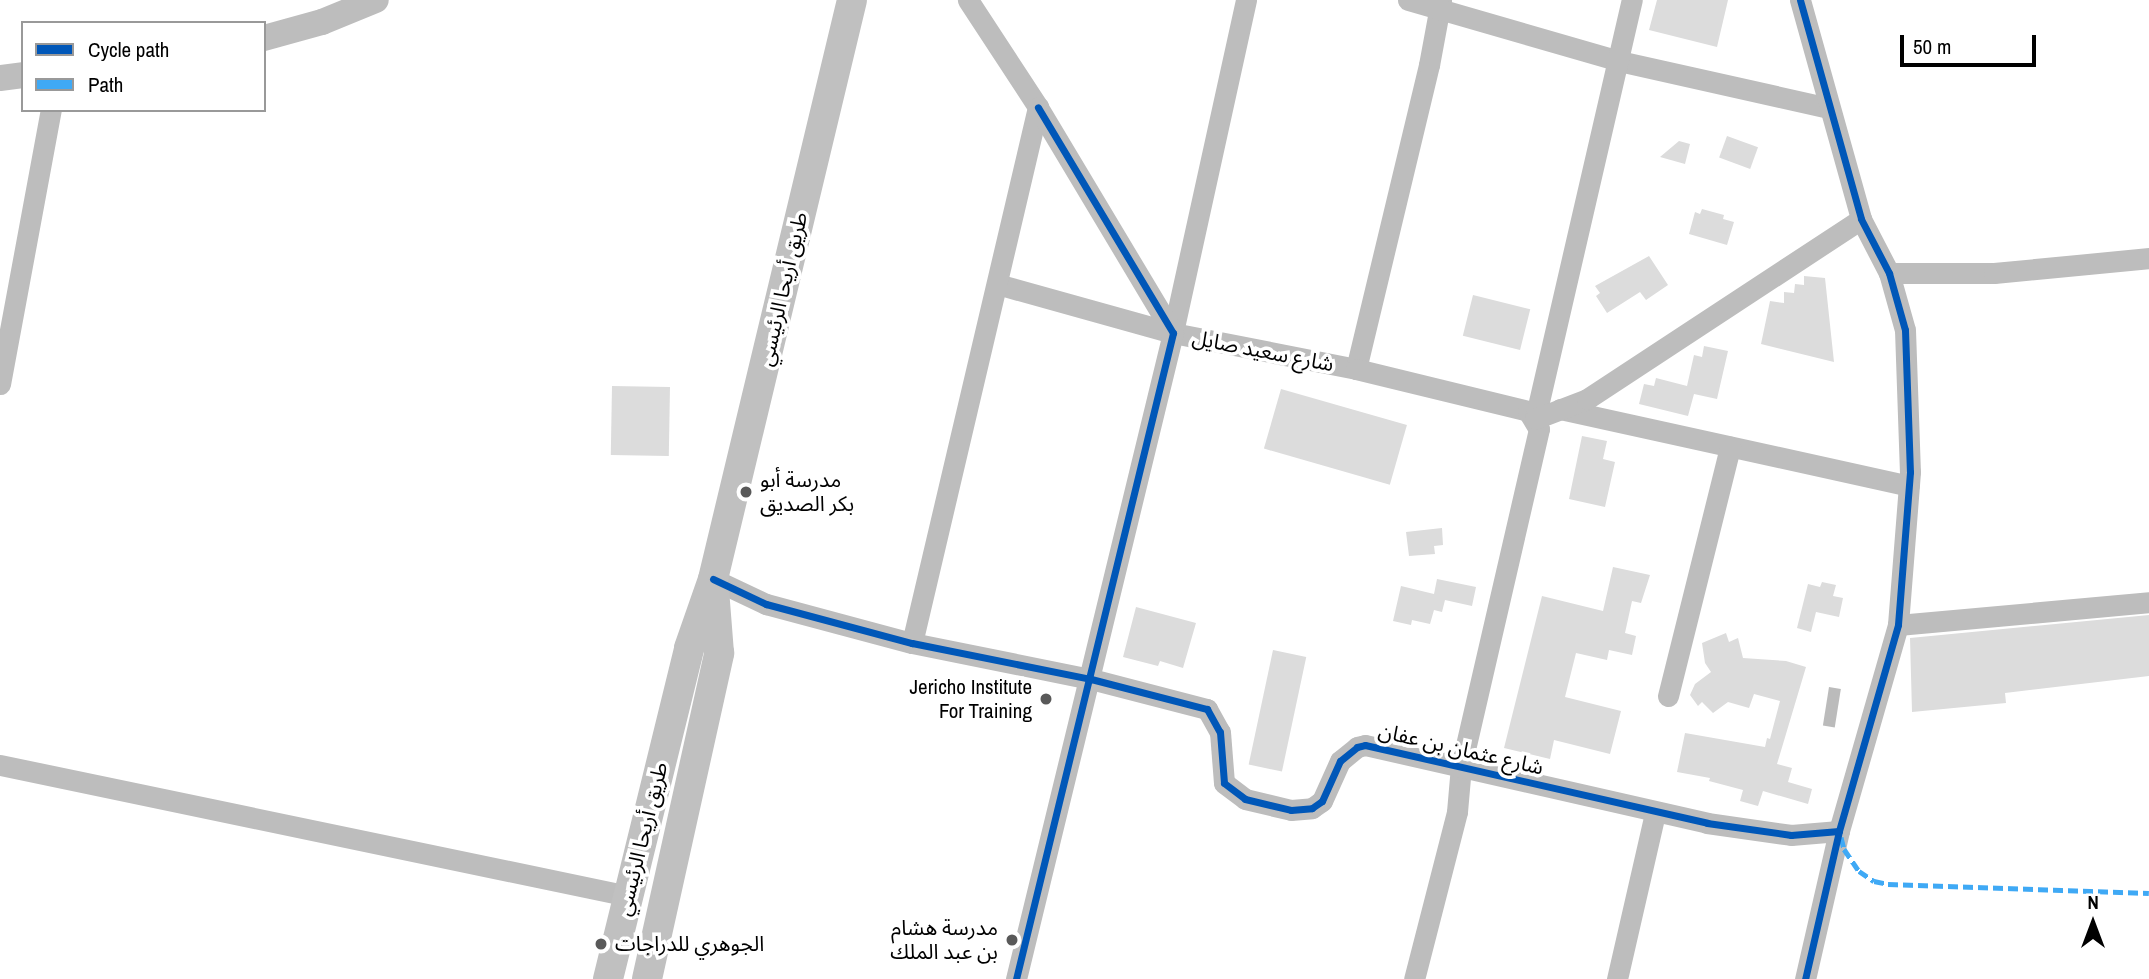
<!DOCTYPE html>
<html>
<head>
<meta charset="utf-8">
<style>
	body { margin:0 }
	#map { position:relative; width:2149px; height:979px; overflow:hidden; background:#fff; font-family:"Archivo Narrow","Noto Sans Arabic",sans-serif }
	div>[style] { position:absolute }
	.water>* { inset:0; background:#bbb; transform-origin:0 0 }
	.building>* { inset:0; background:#dcdcdc; transform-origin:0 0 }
	.minor>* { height:21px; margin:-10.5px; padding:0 10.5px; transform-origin:10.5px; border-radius:10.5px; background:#bdbdbd }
	.tertiary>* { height:26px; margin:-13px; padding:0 13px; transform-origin:13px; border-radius:13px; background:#bdbdbd }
	.secondary>* { height:30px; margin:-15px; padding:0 15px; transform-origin:15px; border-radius:15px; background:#c0c0c0 }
	.quiet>* { height:5px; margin-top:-2.5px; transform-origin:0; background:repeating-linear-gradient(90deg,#3fa9f5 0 10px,transparent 0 15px) }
	.cycleway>* { height:7px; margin:-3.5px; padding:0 3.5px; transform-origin:3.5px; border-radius:3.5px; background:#0057b8 }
	.dots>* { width:19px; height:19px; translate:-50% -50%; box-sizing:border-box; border:4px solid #fff; border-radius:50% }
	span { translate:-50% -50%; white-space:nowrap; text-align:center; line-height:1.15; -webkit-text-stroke:7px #fff; paint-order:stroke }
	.street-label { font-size:21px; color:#000 }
	.poi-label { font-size:21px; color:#000 }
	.left { translate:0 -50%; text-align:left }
	.right { translate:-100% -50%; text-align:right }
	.legend { position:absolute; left:21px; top:21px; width:245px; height:91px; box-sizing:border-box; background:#fff; border:2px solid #999; margin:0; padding:9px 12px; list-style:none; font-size:21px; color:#000 }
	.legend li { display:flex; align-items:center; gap:14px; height:35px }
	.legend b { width:35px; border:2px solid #999 }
	.north { position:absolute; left:2058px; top:888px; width:70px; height:70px; -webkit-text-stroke:5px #fff; paint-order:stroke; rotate:0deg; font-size:19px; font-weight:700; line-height:28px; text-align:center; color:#000 }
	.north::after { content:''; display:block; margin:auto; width:24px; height:32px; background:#000; clip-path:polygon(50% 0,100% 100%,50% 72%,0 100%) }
	.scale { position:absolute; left:1900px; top:35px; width:136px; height:32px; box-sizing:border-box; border:4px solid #000; border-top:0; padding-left:9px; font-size:21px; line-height:24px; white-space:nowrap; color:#000; -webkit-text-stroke:5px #fff; paint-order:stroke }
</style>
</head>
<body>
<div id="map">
	<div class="water">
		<i style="left:1829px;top:687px;width:12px;height:39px;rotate:9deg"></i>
	</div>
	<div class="building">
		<i style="clip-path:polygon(1657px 0,1728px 0,1717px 47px,1649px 30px)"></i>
		<i style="left:1727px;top:136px;width:33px;height:23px;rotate:20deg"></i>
		<i style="clip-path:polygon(1679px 141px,1690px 144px,1685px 164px,1660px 157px)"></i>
		<i style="clip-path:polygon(1702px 209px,1724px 215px,1723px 219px,1734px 222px,1727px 245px,1689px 234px,1695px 212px,1700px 214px)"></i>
		<i style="clip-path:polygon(1649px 256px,1668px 285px,1646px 300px,1640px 292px,1607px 313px,1596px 296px,1600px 293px,1595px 286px)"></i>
		<i style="clip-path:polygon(1804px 276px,1825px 278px,1834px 362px,1761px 344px,1770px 301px,1784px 303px,1784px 292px,1794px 293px,1795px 284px,1804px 285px)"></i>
		<i style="left:1473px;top:295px;width:59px;height:42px;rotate:14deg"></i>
		<i style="clip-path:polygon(1704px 346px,1728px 351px,1717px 399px,1694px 394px,1688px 416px,1639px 404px,1644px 384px,1654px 386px,1656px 378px,1687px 386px,1694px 355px,1702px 357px)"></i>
		<i style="left:612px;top:386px;width:58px;height:69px;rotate:1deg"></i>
		<i style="left:1281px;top:389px;width:131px;height:62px;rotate:16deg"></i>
		<i style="clip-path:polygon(1582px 436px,1607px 441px,1603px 459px,1615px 462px,1605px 507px,1569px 499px)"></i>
		<i style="clip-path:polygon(1442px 528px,1443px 545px,1434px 546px,1435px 554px,1409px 556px,1406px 532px)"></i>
		<i style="clip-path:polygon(1613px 567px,1650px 575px,1641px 603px,1632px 601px,1625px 633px,1636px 636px,1632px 655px,1609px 650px,1607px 660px,1576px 653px,1565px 697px,1621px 711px,1610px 754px,1554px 740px,1550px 759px,1504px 748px,1542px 596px,1603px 611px)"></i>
		<i style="clip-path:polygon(1437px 579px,1476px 587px,1472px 606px,1445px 600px,1442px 612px,1434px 610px,1430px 624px,1412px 620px,1411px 625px,1393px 621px,1401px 586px,1434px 594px)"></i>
		<i style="clip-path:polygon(1822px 582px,1836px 585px,1833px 596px,1843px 598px,1839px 617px,1816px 612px,1811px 632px,1797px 628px,1808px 584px,1820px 587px)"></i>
		<i style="clip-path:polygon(1136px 607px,1196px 623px,1183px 668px,1160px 661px,1158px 666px,1123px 657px)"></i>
		<i style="clip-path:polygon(2149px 615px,2149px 676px,2005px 693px,2006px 703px,1912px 712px,1910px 638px)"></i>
		<i style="clip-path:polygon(1726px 633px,1729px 642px,1738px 638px,1743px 658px,1786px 661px,1806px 667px,1777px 764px,1792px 768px,1788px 782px,1812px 789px,1808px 804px,1763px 791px,1758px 806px,1740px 801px,1743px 790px,1709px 781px,1710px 778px,1677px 772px,1685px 733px,1765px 747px,1767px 738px,1770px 739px,1780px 701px,1754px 694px,1749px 708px,1728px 702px,1713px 713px,1702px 702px,1698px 706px,1690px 695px,1695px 684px,1711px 672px,1705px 663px,1702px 643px)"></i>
		<i style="left:1273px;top:650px;width:34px;height:117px;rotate:12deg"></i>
	</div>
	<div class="minor">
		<i style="left:1246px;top:0;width:341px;rotate:102.4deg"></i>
		<i style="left:1173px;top:333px;width:187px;rotate:11.1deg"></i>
		<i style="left:1356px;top:369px;width:313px;rotate:-76.5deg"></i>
		<i style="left:1429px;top:65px;width:66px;rotate:-79.5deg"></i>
		<i style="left:1408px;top:0;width:220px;rotate:16.1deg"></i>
		<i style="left:1619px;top:61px;width:215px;rotate:12.6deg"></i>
		<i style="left:1800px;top:0;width:227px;rotate:74.4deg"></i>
		<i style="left:1861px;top:219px;width:61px;rotate:62.6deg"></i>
		<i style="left:1889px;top:273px;width:59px;rotate:74.3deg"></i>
		<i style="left:1905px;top:330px;width:142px;rotate:88deg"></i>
		<i style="left:1910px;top:472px;width:153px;rotate:94.5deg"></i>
		<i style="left:1898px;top:625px;width:214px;rotate:106deg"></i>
		<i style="left:1839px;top:831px;width:152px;rotate:102.9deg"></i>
		<i style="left:1889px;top:273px;width:105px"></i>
		<i style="left:1994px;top:273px;width:156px;rotate:-5.5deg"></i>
		<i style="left:997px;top:284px;width:183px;rotate:15.6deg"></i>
		<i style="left:1356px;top:369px;width:177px;rotate:13.7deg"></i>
		<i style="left:1528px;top:411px;width:21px;rotate:59deg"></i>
		<i style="left:1539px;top:429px;width:346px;rotate:103deg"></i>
		<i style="left:1461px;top:766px;width:46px;rotate:95deg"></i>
		<i style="left:1457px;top:812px;width:172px;rotate:104.4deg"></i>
		<i style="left:0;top:384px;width:279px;rotate:-79.5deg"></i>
		<i style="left:1560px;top:409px;width:357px;rotate:12.4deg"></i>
		<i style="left:1535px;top:419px;width:430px;rotate:-77deg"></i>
		<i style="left:1535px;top:419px;width:56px;rotate:-21deg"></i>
		<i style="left:1587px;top:399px;width:328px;rotate:-33.3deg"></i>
		<i style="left:713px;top:579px;width:59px;rotate:25.3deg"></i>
		<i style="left:766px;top:604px;width:151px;rotate:15deg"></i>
		<i style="left:912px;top:643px;width:183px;rotate:11.4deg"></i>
		<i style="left:1091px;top:679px;width:120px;rotate:14.5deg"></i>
		<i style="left:1207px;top:709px;width:26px;rotate:61deg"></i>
		<i style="left:1220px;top:732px;width:51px;rotate:85.5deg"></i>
		<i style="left:1224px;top:783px;width:26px;rotate:37deg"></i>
		<i style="left:1245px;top:799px;width:47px;rotate:13.4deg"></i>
		<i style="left:1291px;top:810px;width:21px;rotate:-5deg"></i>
		<i style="left:1312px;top:808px;width:12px;rotate:-35deg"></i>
		<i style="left:1322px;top:801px;width:44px;rotate:-65.8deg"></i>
		<i style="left:1340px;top:761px;width:22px;rotate:-39deg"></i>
		<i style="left:1357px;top:747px;width:8px;rotate:-14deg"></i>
		<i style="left:1365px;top:745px;width:351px;rotate:12.8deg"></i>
		<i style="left:1707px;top:823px;width:85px;rotate:8.1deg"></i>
		<i style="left:1791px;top:835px;width:48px;rotate:-4.8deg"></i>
		<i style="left:1898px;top:625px;width:252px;rotate:-5.2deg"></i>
		<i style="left:912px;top:643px;width:551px;rotate:-76.77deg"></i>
		<i style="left:1038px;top:107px;width:128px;rotate:-123.2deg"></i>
		<i style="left:1668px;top:696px;width:257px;rotate:-76deg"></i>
		<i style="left:0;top:765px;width:642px;rotate:11.78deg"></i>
		<i style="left:1016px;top:979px;width:665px;rotate:-76.34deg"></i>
		<i style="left:1173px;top:333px;width:263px;rotate:-120.9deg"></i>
		<i style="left:1617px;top:979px;width:170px;rotate:-77.1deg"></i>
	</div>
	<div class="tertiary">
		<i style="left:264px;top:38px;width:60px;rotate:-15.4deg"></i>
		<i style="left:322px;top:22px;width:58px;rotate:-22.2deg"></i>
		<i style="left:0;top:78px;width:23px;rotate:-7deg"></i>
	</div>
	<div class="secondary">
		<i style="left:608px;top:979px;width:341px;rotate:-76.2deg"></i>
		<i style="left:689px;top:648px;width:73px;rotate:-70.8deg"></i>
		<i style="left:713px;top:579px;width:595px;rotate:-76.5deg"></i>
		<i style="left:647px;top:979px;width:334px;rotate:-77.5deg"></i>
		<i style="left:719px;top:653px;width:63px;rotate:-94.5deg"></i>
	</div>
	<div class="quiet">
		<i style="left:1841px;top:837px;width:12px;rotate:76deg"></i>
		<i style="left:1844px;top:849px;width:27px;rotate:56deg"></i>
		<i style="left:1859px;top:871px;width:18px;rotate:34deg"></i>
		<i style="left:1874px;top:881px;width:14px;rotate:12deg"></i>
		<i style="left:1888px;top:884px;width:261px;rotate:2deg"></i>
	</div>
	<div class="cycleway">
		<i style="left:1800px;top:0;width:227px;rotate:74.4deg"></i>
		<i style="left:1861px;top:219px;width:61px;rotate:62.6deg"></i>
		<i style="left:1889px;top:273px;width:59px;rotate:74.3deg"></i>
		<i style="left:1905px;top:330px;width:142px;rotate:88deg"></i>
		<i style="left:1910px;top:472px;width:153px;rotate:94.5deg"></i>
		<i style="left:1898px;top:625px;width:214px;rotate:106deg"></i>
		<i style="left:1839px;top:831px;width:152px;rotate:102.9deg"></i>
		<i style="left:713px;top:579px;width:59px;rotate:25.3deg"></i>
		<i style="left:766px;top:604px;width:151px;rotate:15deg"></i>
		<i style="left:912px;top:643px;width:183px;rotate:11.4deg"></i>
		<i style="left:1091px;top:679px;width:120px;rotate:14.5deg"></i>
		<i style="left:1207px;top:709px;width:26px;rotate:61deg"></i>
		<i style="left:1220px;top:732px;width:51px;rotate:85.5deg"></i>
		<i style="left:1224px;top:783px;width:26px;rotate:37deg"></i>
		<i style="left:1245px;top:799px;width:47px;rotate:13.4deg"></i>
		<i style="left:1291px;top:810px;width:21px;rotate:-5deg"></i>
		<i style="left:1312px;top:808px;width:12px;rotate:-35deg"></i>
		<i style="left:1322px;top:801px;width:44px;rotate:-65.8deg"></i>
		<i style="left:1340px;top:761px;width:22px;rotate:-39deg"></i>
		<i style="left:1357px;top:747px;width:8px;rotate:-14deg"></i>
		<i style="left:1365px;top:745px;width:351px;rotate:12.8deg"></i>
		<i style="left:1707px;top:823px;width:85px;rotate:8.1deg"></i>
		<i style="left:1791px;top:835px;width:48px;rotate:-4.8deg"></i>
		<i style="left:1016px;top:979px;width:665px;rotate:-76.34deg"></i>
		<i style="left:1173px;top:333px;width:263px;rotate:-120.9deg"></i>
	</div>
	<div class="dots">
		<i style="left:746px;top:492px;background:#595959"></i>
		<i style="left:1046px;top:699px;background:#595959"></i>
		<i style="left:1012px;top:940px;background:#595959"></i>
		<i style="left:601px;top:944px;background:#595959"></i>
	</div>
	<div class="street-label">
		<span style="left:783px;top:289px;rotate:-77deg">طريق أريحا الرئيسي</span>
		<span style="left:1263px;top:351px;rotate:11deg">شارع سعيد صايل</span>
		<span style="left:1461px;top:749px;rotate:13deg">شارع عثمان بن عفان</span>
		<span style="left:642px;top:839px;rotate:-76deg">طريق أريحا الرئيسي</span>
	</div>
	<div class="poi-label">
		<span class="left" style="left:760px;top:492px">مدرسة أبو<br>بكر الصديق</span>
		<span class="right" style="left:1032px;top:699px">Jericho Institute<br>For Training</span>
		<span class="right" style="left:998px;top:940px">مدرسة هشام<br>بن عبد الملك</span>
		<span class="left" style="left:615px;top:944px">الجوهري للدراجات</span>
	</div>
	<ul class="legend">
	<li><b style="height:9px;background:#0057b8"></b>Cycle path</li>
	<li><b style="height:9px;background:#3fa9f5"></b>Path</li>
	</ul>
	<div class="north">N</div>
	<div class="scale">50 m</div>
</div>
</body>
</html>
